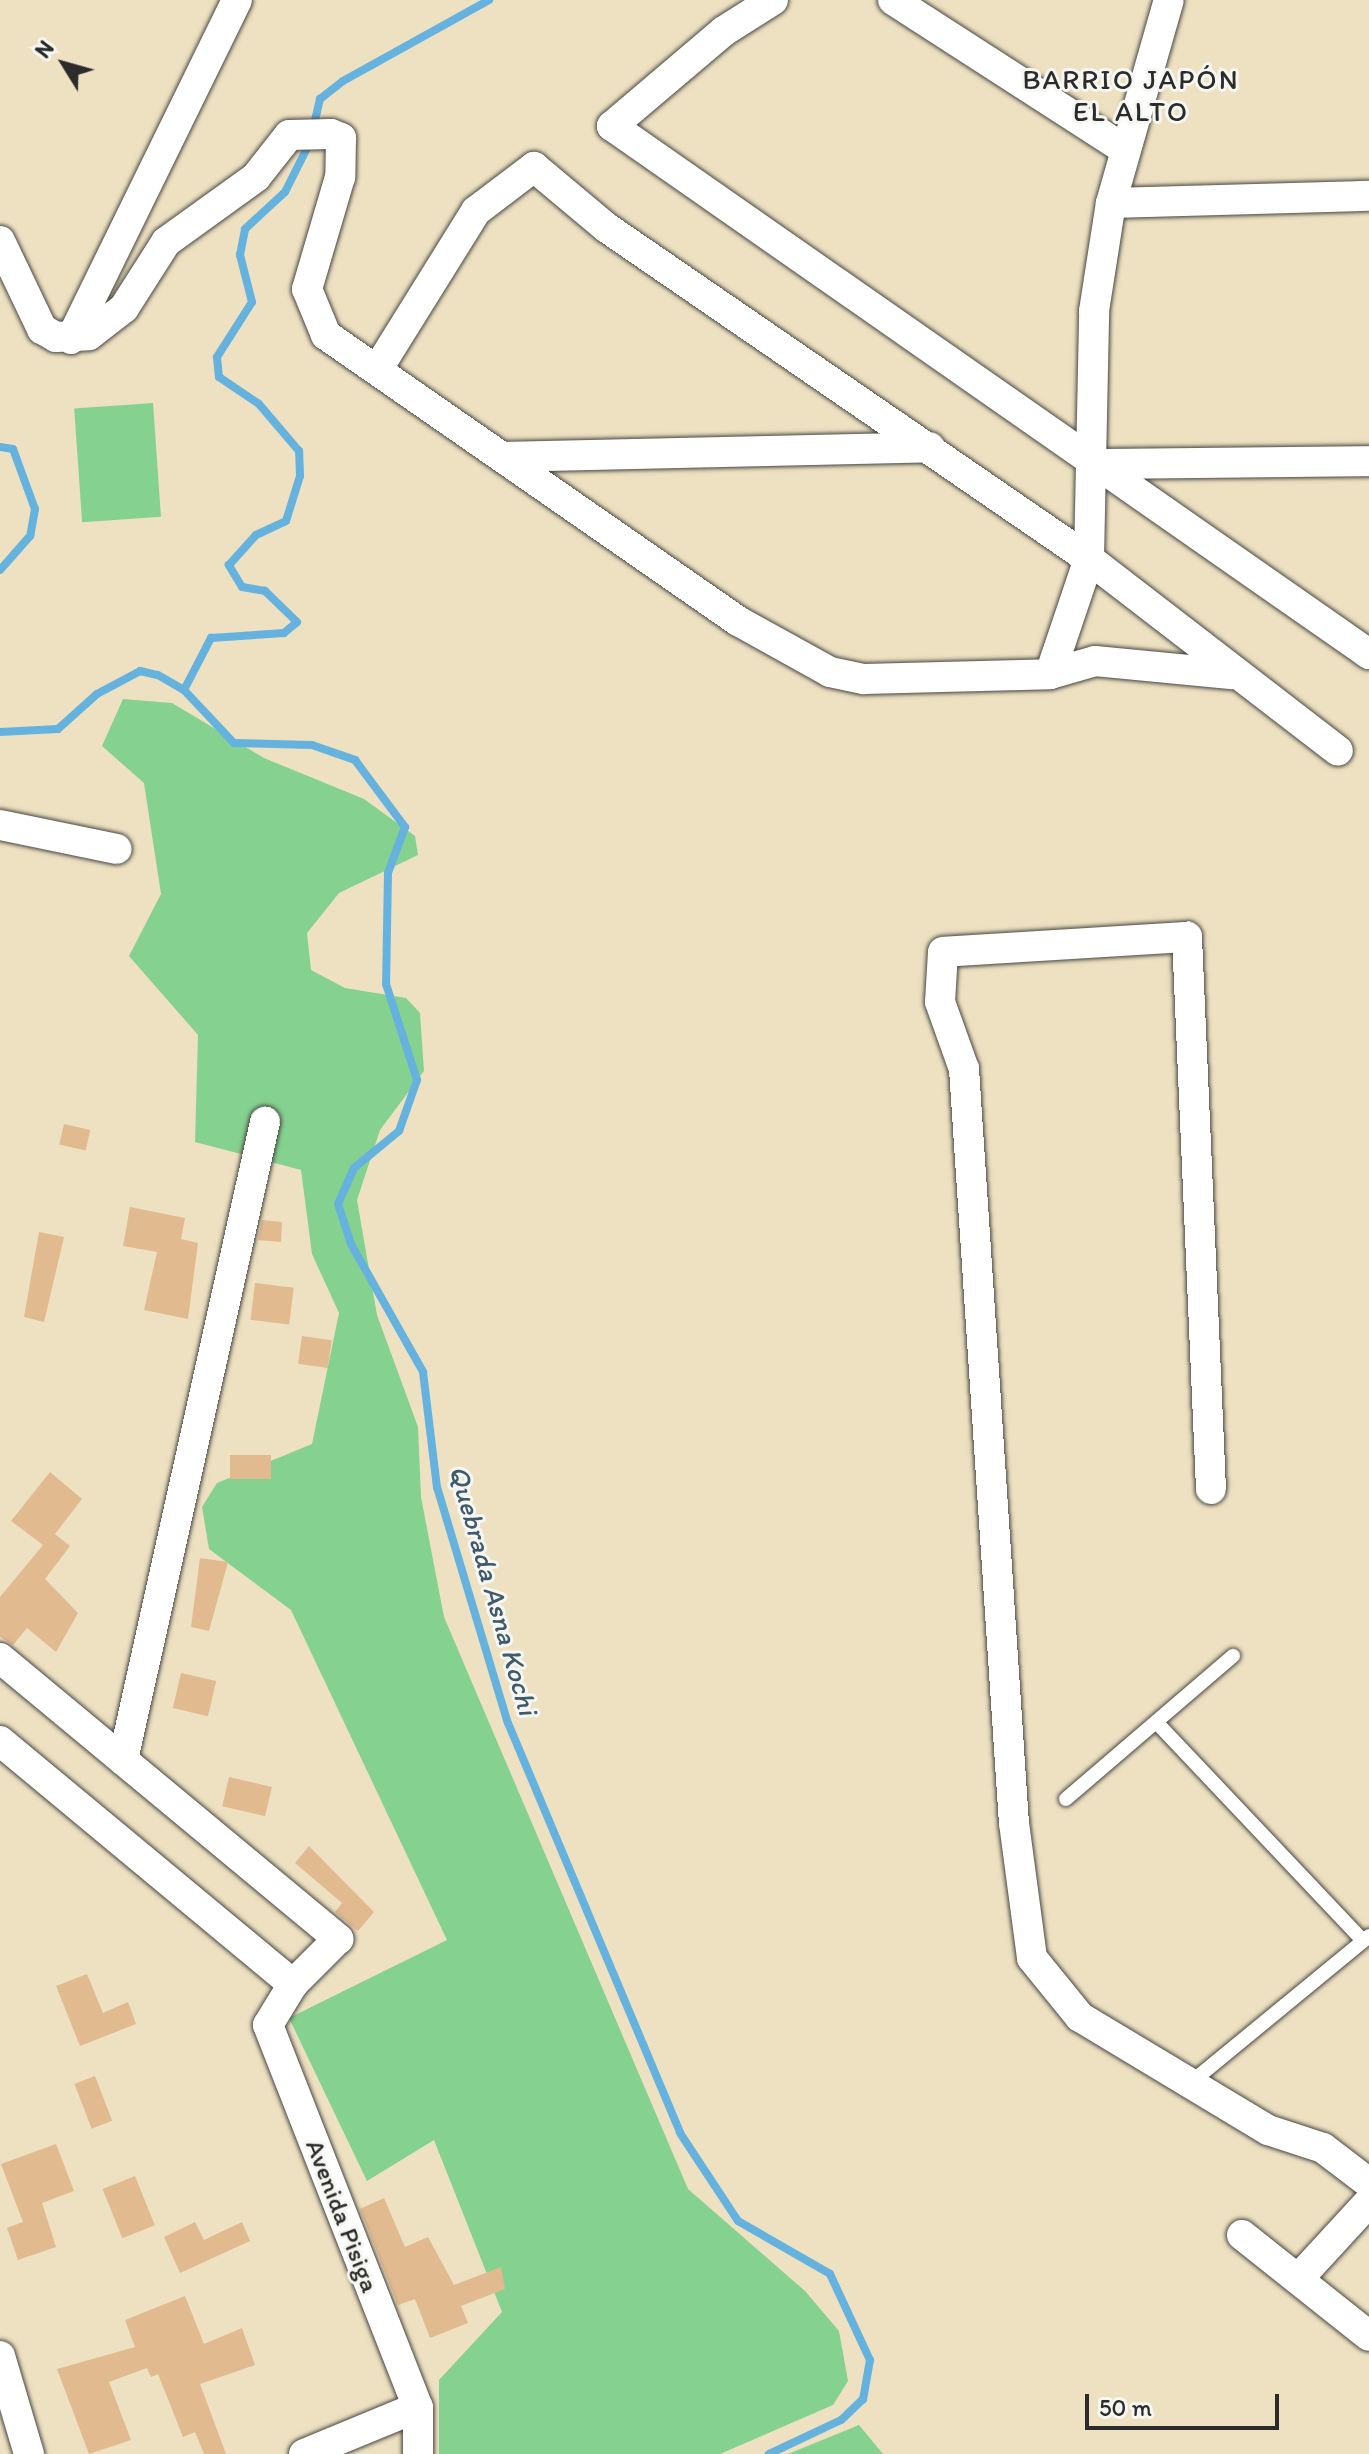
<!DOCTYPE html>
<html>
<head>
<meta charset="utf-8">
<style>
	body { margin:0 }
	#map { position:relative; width:1369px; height:2454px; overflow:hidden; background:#ede1c1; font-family:Itim,sans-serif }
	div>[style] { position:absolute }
	.green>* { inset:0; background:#85d18f; transform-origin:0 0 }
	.stream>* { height:8px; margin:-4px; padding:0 4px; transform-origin:4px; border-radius:4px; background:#65b2df }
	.building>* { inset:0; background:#e1ba90; transform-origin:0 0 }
	.roads { filter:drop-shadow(0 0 2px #484642) drop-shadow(0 0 2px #484642) }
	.lane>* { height:14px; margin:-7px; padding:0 7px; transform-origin:7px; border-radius:7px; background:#fff }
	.street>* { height:30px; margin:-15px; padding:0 15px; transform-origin:15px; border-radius:15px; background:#fff }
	span { translate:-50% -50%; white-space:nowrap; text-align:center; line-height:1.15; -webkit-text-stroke:6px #f6f6f2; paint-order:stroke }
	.street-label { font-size:26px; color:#2b2b2b }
	.neighbourhood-label { font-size:28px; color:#2b2b2b; letter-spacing:2px }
	.water-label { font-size:28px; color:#3f5a6a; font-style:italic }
	.north { position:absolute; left:24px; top:24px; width:80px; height:80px; -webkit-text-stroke:6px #f6f6f2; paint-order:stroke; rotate:307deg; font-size:22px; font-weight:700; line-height:32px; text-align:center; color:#2b2b2b }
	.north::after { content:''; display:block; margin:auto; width:28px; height:36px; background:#2b2b2b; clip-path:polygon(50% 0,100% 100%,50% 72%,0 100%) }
	.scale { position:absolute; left:1085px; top:2394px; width:194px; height:36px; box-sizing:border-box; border:4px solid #2b2b2b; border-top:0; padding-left:10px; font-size:24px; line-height:28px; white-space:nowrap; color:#2b2b2b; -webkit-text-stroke:6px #f6f6f2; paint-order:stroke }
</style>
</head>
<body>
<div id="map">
	<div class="green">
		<i style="left:153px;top:403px;width:114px;height:79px;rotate:86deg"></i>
		<i style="clip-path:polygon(123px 699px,172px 703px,264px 758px,364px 799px,415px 836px,418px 855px,339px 893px,307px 933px,311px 970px,345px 988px,406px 998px,420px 1013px,424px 1071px,380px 1130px,357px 1200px,377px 1315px,418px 1427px,421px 1497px,444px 1617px,688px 2189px,805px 2291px,839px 2331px,848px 2381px,833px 2405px,720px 2454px,439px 2454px,439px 2380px,502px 2312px,434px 2140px,367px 2181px,289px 2018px,447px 1940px,291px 1610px,209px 1549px,202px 1507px,217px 1483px,312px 1444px,339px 1313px,312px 1254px,301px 1170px,195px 1142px,198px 1035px,129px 956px,161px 894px,144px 783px,102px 746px)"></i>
		<i style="clip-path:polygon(859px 2425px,883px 2454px,788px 2454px)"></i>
	</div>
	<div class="stream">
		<i style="left:313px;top:129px;width:31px;rotate:-77deg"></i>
		<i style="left:320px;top:99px;width:29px;rotate:-38deg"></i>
		<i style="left:343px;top:81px;width:167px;rotate:-29deg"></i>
		<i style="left:0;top:447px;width:13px;rotate:9deg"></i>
		<i style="left:13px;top:449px;width:64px;rotate:69.9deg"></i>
		<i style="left:35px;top:509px;width:27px;rotate:100deg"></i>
		<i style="left:30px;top:536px;width:45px;rotate:131.4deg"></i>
		<i style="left:184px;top:690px;width:59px;rotate:-62.6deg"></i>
		<i style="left:211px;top:638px;width:73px;rotate:-3.9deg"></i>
		<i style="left:284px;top:633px;width:17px;rotate:-40deg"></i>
		<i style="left:297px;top:622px;width:45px;rotate:-135.9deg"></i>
		<i style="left:265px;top:591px;width:23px;rotate:-170deg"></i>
		<i style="left:242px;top:587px;width:26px;rotate:-121deg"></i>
		<i style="left:229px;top:565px;width:40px;rotate:-48deg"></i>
		<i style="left:256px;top:535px;width:33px;rotate:-25deg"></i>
		<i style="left:286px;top:521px;width:47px;rotate:-72.7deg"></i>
		<i style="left:300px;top:476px;width:25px;rotate:-92deg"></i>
		<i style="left:299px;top:451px;width:62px;rotate:-130.4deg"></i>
		<i style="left:259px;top:404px;width:48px;rotate:-146deg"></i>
		<i style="left:219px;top:377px;width:20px;rotate:-96deg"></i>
		<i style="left:217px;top:357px;width:65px;rotate:-57.5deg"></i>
		<i style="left:252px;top:302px;width:49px;rotate:-104.3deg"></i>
		<i style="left:240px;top:255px;width:26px;rotate:-79deg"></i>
		<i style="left:245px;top:229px;width:54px;rotate:-42.8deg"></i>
		<i style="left:285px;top:192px;width:56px;rotate:-63.4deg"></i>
		<i style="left:0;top:732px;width:58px;rotate:-3deg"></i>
		<i style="left:58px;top:729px;width:52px;rotate:-41.9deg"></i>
		<i style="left:97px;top:694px;width:49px;rotate:-28.1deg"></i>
		<i style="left:140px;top:671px;width:18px;rotate:13deg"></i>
		<i style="left:158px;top:675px;width:30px;rotate:30deg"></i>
		<i style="left:184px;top:690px;width:73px;rotate:46.7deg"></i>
		<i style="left:234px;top:743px;width:78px;rotate:1.5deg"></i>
		<i style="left:312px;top:745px;width:46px;rotate:19.2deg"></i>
		<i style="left:355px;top:760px;width:84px;rotate:53.3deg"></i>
		<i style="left:405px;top:827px;width:49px;rotate:110.3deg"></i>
		<i style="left:388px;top:873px;width:111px;rotate:91deg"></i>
		<i style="left:386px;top:984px;width:101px;rotate:72.1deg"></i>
		<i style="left:417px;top:1080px;width:54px;rotate:109.4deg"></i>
		<i style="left:399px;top:1131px;width:58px;rotate:140.6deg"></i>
		<i style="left:354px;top:1168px;width:39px;rotate:114deg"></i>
		<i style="left:338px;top:1204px;width:42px;rotate:72deg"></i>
		<i style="left:351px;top:1244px;width:147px;rotate:60.6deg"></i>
		<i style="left:423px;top:1372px;width:116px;rotate:83.1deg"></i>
		<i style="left:437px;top:1487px;width:246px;rotate:73.3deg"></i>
		<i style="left:508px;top:1723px;width:445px;rotate:67.2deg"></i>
		<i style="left:680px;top:2133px;width:105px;rotate:56.6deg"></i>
		<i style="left:738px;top:2221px;width:106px;rotate:29.9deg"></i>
		<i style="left:830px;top:2274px;width:95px;rotate:65.1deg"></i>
		<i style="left:870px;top:2360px;width:40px;rotate:100deg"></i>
		<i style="left:863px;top:2399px;width:30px;rotate:136deg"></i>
		<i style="left:841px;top:2420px;width:80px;rotate:154.7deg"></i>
	</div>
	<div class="building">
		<i style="left:64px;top:1124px;width:27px;height:21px;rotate:13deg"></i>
		<i style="clip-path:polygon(130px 1207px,185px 1218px,181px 1239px,198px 1243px,188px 1319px,144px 1310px,157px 1252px,123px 1246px)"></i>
		<i style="clip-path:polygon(262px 1220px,282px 1222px,281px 1242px,258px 1240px)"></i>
		<i style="clip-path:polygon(39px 1232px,64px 1237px,44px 1322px,24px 1317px)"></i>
		<i style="left:255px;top:1283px;width:39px;height:37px;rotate:7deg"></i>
		<i style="left:302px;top:1336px;width:30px;height:28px;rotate:8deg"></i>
		<i style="left:230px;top:1455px;width:41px;height:24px"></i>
		<i style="clip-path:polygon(50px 1472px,82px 1499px,55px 1534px,70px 1546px,45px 1579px,78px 1613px,56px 1652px,27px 1628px,13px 1645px,0 1637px,0 1597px,43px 1545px,11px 1521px)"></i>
		<i style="clip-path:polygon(200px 1558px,228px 1562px,209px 1631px,191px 1627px)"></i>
		<i style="left:181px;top:1673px;width:36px;height:36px;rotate:13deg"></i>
		<i style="left:229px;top:1777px;width:44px;height:30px;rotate:13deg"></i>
		<i style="clip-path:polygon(309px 1846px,374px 1912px,358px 1931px,335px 1912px,342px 1903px,295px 1863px)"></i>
		<i style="clip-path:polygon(87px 1974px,103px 2013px,128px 2002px,136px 2024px,80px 2046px,56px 1986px)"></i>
		<i style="left:95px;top:2076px;width:48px;height:22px;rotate:69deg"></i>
		<i style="clip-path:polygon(56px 2144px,74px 2191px,42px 2203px,56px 2247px,18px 2260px,7px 2228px,23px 2222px,1px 2164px)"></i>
		<i style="left:135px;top:2176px;width:53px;height:35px;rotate:68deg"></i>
		<i style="clip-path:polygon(384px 2198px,405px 2247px,428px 2237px,454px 2285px,501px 2267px,505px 2289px,461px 2306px,468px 2323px,430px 2338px,415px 2299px,398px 2305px,360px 2209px)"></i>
		<i style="clip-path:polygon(195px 2222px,204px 2240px,242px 2222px,250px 2241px,180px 2273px,164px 2237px)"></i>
		<i style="clip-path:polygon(185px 2296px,204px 2344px,242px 2328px,255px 2365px,200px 2384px,226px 2454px,204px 2454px,195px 2432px,183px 2437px,158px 2374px,151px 2377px,147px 2368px,109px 2382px,131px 2440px,89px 2454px,57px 2369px,135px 2347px,125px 2320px)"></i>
	</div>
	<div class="roads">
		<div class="lane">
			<i style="left:1159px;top:1725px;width:297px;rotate:46.6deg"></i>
			<i style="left:1066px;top:1799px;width:220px;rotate:-40.6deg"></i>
			<i style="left:1194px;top:2080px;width:227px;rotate:-39.4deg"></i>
		</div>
		<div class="street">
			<i style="left:773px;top:0;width:58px;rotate:147.7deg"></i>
			<i style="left:724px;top:31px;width:147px;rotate:139.7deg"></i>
			<i style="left:612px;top:126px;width:923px;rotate:34.9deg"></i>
			<i style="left:893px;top:0;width:275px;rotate:32.8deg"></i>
			<i style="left:1111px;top:203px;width:258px;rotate:-1.6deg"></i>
			<i style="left:0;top:241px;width:98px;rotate:64.5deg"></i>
			<i style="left:42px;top:329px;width:16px;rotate:30deg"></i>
			<i style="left:56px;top:337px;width:33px;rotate:-3deg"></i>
			<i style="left:89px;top:335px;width:44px;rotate:-37.6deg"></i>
			<i style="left:124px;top:308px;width:78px;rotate:-57.5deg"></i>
			<i style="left:166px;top:242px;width:111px;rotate:-35.8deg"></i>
			<i style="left:256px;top:177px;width:53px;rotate:-51.8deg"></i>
			<i style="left:289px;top:135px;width:42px;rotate:-1.4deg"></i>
			<i style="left:331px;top:134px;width:11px;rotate:22deg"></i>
			<i style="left:341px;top:138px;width:39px;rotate:91deg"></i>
			<i style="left:340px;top:177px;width:117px;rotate:106.4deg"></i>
			<i style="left:307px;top:289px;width:50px;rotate:67.6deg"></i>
			<i style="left:326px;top:335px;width:502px;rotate:34.77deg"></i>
			<i style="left:738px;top:621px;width:105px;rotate:29deg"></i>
			<i style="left:830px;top:672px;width:35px;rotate:12deg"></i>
			<i style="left:864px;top:679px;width:186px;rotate:-1.5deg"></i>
			<i style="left:1050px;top:674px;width:47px;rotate:-16.1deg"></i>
			<i style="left:1095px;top:661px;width:137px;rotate:5.5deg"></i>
			<i style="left:71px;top:339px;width:377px;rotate:-63.9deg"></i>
			<i style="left:377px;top:370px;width:187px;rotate:-58.1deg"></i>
			<i style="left:476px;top:211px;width:73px;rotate:-37.2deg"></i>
			<i style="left:534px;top:167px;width:95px;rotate:39.9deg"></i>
			<i style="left:607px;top:228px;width:585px;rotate:34.48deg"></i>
			<i style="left:1089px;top:559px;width:314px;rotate:37.6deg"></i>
			<i style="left:505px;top:457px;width:425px;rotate:-1.3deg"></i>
			<i style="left:1095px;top:464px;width:274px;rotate:-0.6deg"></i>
			<i style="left:1050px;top:674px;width:121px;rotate:-71.3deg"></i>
			<i style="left:1089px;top:559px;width:248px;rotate:-88.8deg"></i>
			<i style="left:1094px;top:311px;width:109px;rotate:-81.1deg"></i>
			<i style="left:1111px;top:203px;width:211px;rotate:-74.1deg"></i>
			<i style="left:0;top:825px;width:119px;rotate:11.6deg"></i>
			<i style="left:1211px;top:1489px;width:553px;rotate:-92.49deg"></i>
			<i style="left:1187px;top:937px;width:244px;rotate:176.5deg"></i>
			<i style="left:943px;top:952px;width:50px;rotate:93.4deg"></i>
			<i style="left:940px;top:1002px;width:71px;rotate:70.3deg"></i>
			<i style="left:964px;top:1069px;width:756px;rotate:86.21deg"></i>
			<i style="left:1014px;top:1823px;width:136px;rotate:82.4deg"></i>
			<i style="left:1032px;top:1958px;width:76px;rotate:50.9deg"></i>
			<i style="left:1080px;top:2017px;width:219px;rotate:31deg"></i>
			<i style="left:1268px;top:2130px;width:58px;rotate:18.1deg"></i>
			<i style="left:1323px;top:2148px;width:58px;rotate:37.3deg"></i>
			<i style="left:0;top:1658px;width:440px;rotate:39.7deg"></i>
			<i style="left:338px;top:1939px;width:64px;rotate:135deg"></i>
			<i style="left:293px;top:1984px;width:48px;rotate:121.4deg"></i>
			<i style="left:268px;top:2025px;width:410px;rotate:68.6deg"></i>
			<i style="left:418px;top:2407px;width:47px;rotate:90deg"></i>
			<i style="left:0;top:1741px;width:381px;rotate:39.7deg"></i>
			<i style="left:123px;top:1760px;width:654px;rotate:-77.45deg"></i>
			<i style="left:1242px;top:2235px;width:162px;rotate:38.5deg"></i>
			<i style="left:1299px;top:2278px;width:103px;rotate:-47.4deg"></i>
			<i style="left:0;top:2356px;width:102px;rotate:73.5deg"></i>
			<i style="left:304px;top:2454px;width:123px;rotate:-22.4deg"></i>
		</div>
	</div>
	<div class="street-label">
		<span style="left:342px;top:2216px;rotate:69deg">Avenida Pisiga</span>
	</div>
	<div class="neighbourhood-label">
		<span style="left:1131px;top:95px">BARRIO JAPÓN<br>EL ALTO</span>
	</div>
	<div class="water-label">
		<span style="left:494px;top:1590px;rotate:74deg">Quebrada Asna Kochi</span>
	</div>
	<div class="north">N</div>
	<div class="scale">50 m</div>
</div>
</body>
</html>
